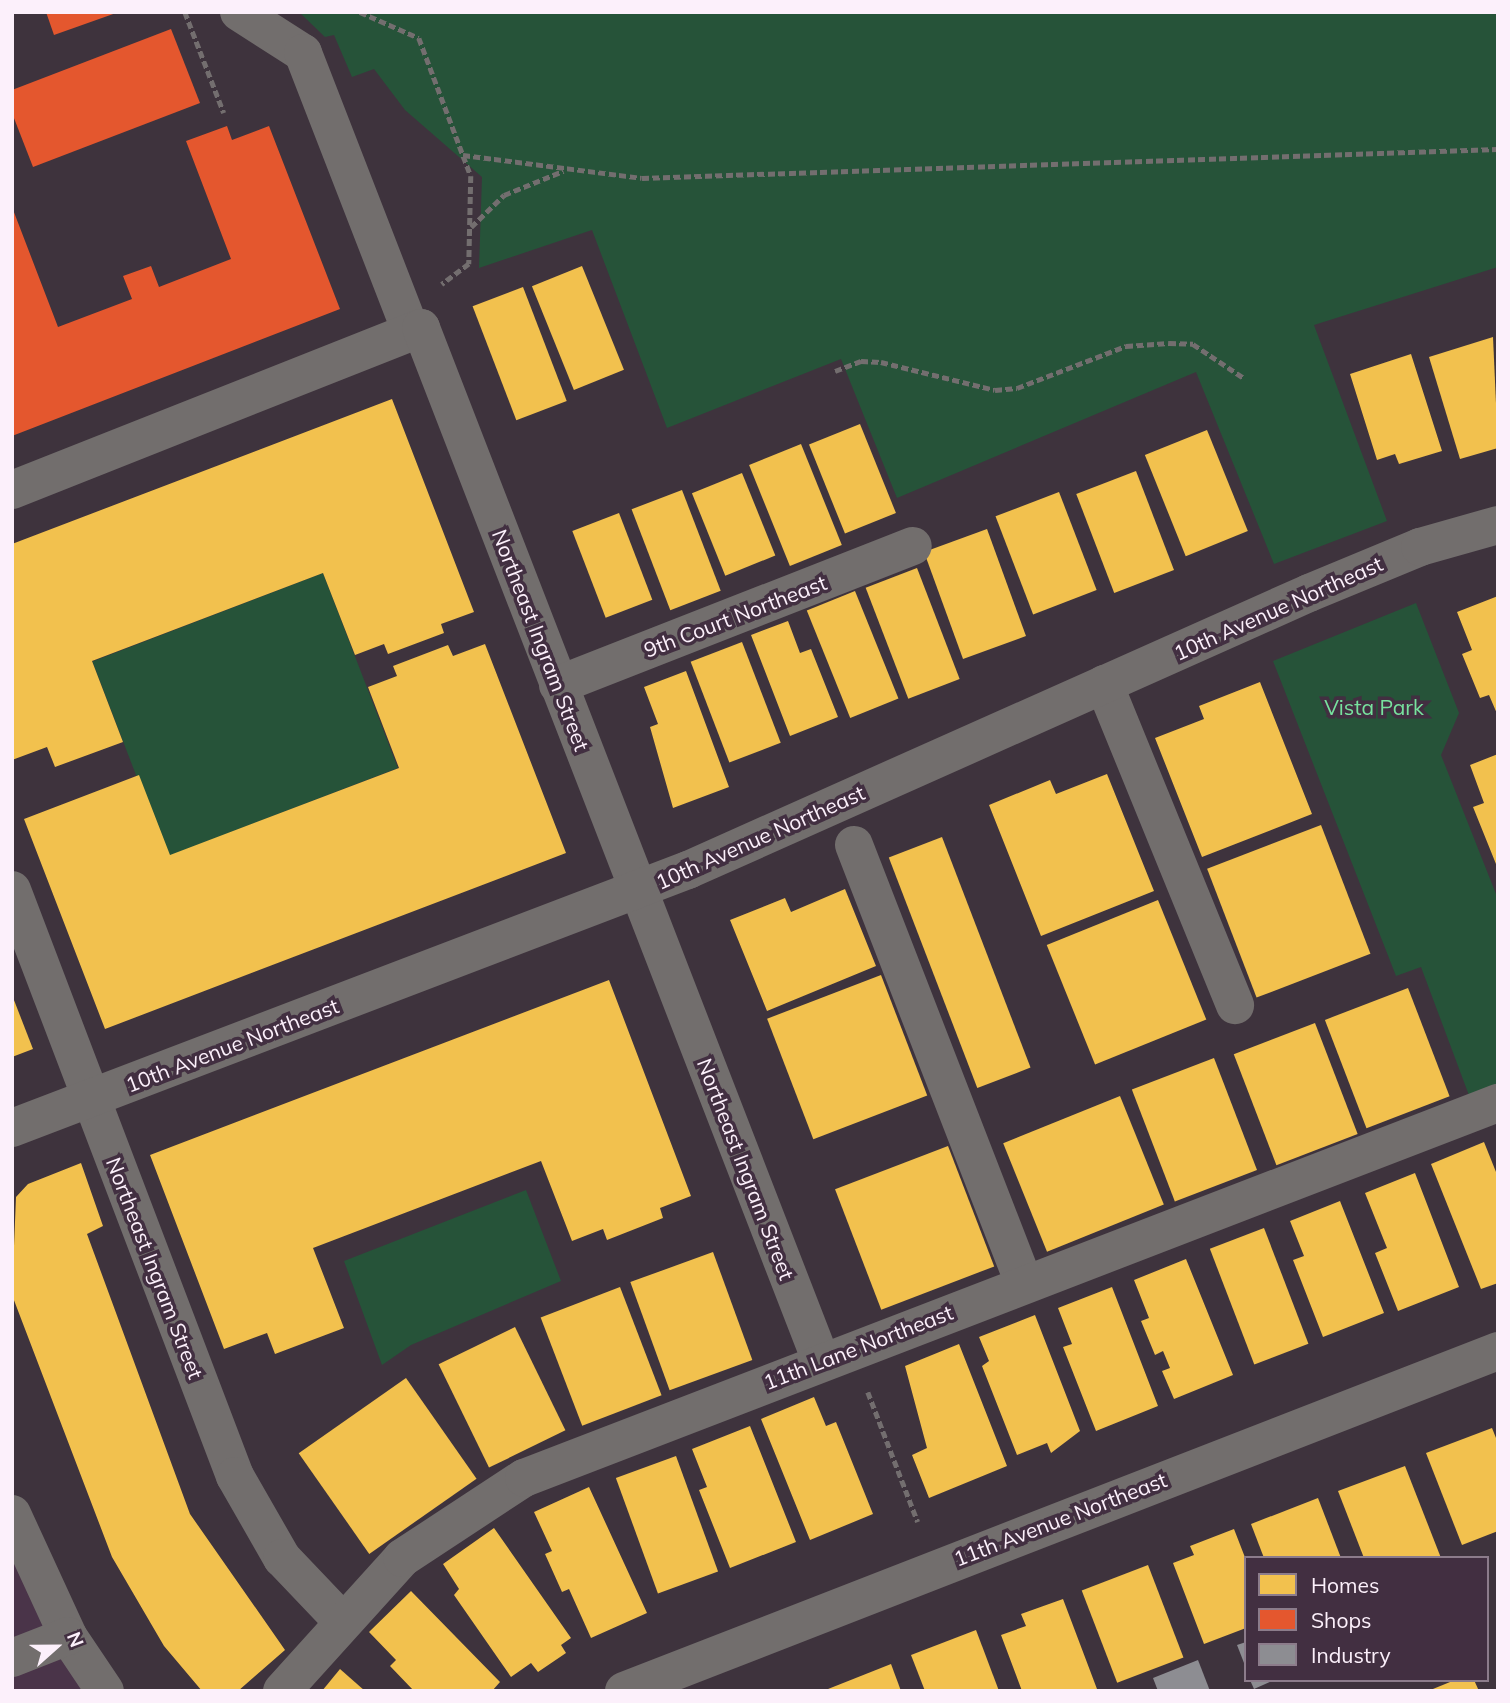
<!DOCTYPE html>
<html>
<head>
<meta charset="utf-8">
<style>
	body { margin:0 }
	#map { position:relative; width:1510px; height:1703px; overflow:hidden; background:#3e333d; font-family:Mulish,sans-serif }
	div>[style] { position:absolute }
	.built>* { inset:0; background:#4a3449 }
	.green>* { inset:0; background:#265339; transform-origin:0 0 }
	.homes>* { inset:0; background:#f2c14e; transform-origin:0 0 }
	.shops>* { inset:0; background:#e4572e }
	.industry>* { inset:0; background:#8d8d92 }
	.path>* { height:4.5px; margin-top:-2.25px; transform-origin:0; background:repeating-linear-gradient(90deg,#736e6f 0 7px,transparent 0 10.5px) }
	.minor>* { height:38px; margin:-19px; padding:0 19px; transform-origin:19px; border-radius:19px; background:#726e6d }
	span { translate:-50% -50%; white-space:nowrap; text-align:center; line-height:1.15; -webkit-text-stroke:7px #422f41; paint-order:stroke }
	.street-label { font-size:21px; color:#fcf0fb }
	.park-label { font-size:21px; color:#77e29e }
	.frame { position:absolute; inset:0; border:14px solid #fcf0fb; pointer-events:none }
	.legend { position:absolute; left:1244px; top:1556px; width:245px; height:126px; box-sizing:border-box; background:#422f41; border:2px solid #8c7c8b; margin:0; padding:9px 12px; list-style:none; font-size:21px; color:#fcf0fb }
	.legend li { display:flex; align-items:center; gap:14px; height:35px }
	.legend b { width:35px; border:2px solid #8c7c8b }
	.north { position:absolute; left:21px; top:1612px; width:70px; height:70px; -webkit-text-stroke:5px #422f41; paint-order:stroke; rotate:69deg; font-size:19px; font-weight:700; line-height:28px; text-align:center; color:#fcf0fb }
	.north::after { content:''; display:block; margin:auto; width:24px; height:32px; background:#fcf0fb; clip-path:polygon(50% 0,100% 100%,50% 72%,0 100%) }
</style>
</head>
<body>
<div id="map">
	<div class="built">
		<i style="clip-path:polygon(12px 1515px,105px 1691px,12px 1691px)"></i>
	</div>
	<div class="green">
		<i style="clip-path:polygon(299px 12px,1498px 12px,1498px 267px,1314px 325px,1387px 521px,1274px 564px,1196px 372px,897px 498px,841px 359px,667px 428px,592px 230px,479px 268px,482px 177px,405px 110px,374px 69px,352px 77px,334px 35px,325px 37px)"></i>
		<i style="left:323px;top:573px;width:209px;height:247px;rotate:69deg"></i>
		<i style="clip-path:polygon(1416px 603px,1459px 713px,1441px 755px,1498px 899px,1498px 1088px,1470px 1098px,1421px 967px,1396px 976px,1273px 661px)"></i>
		<i style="clip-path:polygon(526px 1190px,561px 1281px,411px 1345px,382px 1365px,344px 1261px)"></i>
	</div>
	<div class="homes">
		<i style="left:582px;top:266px;width:112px;height:54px;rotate:68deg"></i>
		<i style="left:523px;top:287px;width:122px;height:54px;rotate:69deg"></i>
		<i style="clip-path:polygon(1493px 337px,1498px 448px,1460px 459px,1429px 357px)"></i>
		<i style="clip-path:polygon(1411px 354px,1442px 451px,1399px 464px,1395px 454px,1377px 460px,1350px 374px)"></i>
		<i style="clip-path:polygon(392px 399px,474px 612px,441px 624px,444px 633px,388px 654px,384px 644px,355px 655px,323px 573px,92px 661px,123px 742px,55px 767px,47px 747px,12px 760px,12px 544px)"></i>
		<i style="left:860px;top:424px;width:96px;height:55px;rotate:68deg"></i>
		<i style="left:1207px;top:430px;width:109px;height:67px;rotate:68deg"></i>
		<i style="left:801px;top:444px;width:109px;height:56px;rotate:68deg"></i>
		<i style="left:1136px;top:471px;width:106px;height:64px;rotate:69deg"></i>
		<i style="left:742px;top:473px;width:89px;height:54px;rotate:68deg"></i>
		<i style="left:682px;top:490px;width:108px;height:54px;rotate:69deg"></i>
		<i style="left:1059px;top:492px;width:105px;height:68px;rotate:69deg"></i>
		<i style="left:619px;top:513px;width:93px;height:50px;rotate:69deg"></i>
		<i style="left:987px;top:529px;width:114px;height:67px;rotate:70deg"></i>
		<i style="left:917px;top:568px;width:119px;height:55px;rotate:69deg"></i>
		<i style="left:855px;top:591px;width:116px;height:52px;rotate:68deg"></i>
		<i style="clip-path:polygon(1498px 596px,1498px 716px,1489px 695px,1480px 698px,1462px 654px,1472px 650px,1457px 612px)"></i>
		<i style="clip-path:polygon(788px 621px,800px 653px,811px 649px,838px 717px,790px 736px,751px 635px)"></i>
		<i style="left:742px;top:642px;width:108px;height:55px;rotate:69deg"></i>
		<i style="clip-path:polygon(485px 644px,566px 853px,105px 1029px,24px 819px,139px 775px,170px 855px,399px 768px,368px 687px,397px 676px,393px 666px,448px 645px,453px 656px)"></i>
		<i style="clip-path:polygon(686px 671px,729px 787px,673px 808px,650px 727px,658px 724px,644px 687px)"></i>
		<i style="clip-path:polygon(1260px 682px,1312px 814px,1202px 857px,1155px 738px,1204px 719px,1199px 706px)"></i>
		<i style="clip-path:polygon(1498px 754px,1498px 869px,1473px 807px,1484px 803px,1470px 765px)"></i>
		<i style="clip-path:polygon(1107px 774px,1154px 891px,1041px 936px,989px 805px,1050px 780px,1056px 794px)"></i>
		<i style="left:1321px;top:825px;width:138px;height:122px;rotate:69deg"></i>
		<i style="left:942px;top:837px;width:247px;height:57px;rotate:69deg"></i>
		<i style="clip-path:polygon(845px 889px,876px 966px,767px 1011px,730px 920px,785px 898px,791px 912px)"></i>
		<i style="left:1158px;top:900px;width:129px;height:120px;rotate:68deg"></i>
		<i style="left:881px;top:975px;width:129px;height:122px;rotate:69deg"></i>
		<i style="clip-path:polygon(609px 980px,691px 1196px,660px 1208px,663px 1218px,607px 1240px,603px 1229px,572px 1241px,541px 1161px,313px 1248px,344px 1328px,275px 1354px,267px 1333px,224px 1349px,150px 1155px)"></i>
		<i style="left:1408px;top:988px;width:116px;height:89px;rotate:69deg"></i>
		<i style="clip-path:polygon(12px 995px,33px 1049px,12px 1057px)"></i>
		<i style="left:1315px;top:1023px;width:119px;height:87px;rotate:69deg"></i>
		<i style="left:1214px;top:1058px;width:120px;height:88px;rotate:69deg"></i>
		<i style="left:1120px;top:1096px;width:117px;height:126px;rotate:68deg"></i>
		<i style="clip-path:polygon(1484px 1142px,1498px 1177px,1498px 1283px,1481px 1289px,1431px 1164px)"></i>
		<i style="left:948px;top:1146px;width:129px;height:121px;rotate:69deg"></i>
		<i style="clip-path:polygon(81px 1163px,103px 1226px,87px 1234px,190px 1514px,285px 1650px,238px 1691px,202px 1691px,164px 1646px,112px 1557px,12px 1295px,16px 1197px,28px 1184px)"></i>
		<i style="clip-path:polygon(1415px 1173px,1459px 1287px,1398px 1311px,1375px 1253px,1387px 1248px,1365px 1193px)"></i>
		<i style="clip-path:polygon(1340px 1201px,1384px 1313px,1323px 1337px,1293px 1260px,1304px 1256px,1290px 1221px)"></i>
		<i style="left:1264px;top:1228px;width:124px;height:58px;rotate:69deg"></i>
		<i style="left:713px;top:1252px;width:115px;height:88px;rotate:70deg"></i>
		<i style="clip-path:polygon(1186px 1259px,1233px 1375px,1174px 1399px,1162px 1371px,1170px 1368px,1163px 1351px,1155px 1355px,1141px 1321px,1149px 1318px,1134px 1280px)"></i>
		<i style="left:620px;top:1287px;width:116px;height:85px;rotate:69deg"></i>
		<i style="clip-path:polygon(1112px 1287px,1158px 1406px,1096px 1431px,1063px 1347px,1072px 1344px,1058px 1308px)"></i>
		<i style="clip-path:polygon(1035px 1315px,1080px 1431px,1051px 1453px,1047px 1443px,1017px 1455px,982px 1366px,989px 1361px,979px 1337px)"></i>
		<i style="left:515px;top:1327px;width:115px;height:85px;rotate:64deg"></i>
		<i style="clip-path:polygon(959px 1344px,1007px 1466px,929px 1498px,912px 1455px,927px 1448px,905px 1366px)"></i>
		<i style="left:406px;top:1378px;width:123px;height:131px;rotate:55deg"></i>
		<i style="clip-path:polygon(814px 1397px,826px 1426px,836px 1422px,873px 1514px,810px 1540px,761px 1419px)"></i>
		<i style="clip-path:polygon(750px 1426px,796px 1542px,730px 1568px,699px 1490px,707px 1487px,692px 1449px)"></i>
		<i style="clip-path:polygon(1492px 1428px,1498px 1443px,1498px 1531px,1462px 1545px,1426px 1453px)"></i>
		<i style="left:676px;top:1456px;width:123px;height:64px;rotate:70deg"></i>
		<i style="clip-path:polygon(1405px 1466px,1441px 1558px,1364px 1558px,1338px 1491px)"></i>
		<i style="clip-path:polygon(589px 1487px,647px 1613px,591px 1638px,569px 1589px,562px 1592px,545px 1554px,552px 1551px,534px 1512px)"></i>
		<i style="clip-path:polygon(1318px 1498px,1341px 1558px,1264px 1558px,1251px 1524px)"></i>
		<i style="clip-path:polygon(494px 1528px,571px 1638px,561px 1645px,566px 1653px,538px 1672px,531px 1663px,511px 1677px,454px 1595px,459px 1589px,443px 1564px)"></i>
		<i style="clip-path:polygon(1234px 1529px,1246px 1560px,1246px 1628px,1204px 1644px,1173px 1563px,1194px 1555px,1190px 1546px)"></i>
		<i style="left:1148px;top:1565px;width:99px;height:71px;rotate:69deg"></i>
		<i style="clip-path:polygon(411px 1591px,500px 1682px,492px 1691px,414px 1691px,390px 1666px,396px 1660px,369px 1632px)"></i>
		<i style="clip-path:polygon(1063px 1599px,1097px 1689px,1022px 1691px,1001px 1635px,1026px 1626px,1021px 1614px)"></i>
		<i style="clip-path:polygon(976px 1630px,999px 1691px,925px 1691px,911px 1655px)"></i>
		<i style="clip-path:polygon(891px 1664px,901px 1691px,823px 1691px)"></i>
		<i style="clip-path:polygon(340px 1669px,365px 1691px,322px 1691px)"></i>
		<i style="clip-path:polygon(1455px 1680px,1474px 1680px,1479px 1691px,1428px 1691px)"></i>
	</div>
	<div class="shops">
		<i style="clip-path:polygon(46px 12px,116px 12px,116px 13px,54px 35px)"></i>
		<i style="clip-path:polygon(171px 29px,200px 103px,33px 167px,12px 113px,12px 90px)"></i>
		<i style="clip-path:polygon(227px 126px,232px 140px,269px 126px,340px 309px,12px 436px,12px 207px,58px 327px,132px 299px,123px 276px,151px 266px,159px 287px,231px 259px,186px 141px)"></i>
	</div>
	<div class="industry">
		<i style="clip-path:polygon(1246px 1642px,1246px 1668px,1237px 1645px)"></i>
		<i style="clip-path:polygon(1198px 1660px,1210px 1691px,1158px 1691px,1153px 1678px)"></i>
		<i style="clip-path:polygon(1250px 1680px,1274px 1680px,1254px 1689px)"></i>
	</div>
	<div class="path">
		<i style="left:185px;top:12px;width:108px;rotate:68.9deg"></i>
		<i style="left:360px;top:12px;width:64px;rotate:23.8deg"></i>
		<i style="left:419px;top:38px;width:147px;rotate:69.4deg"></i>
		<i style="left:471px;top:176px;width:88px;rotate:91.3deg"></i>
		<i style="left:469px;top:264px;width:34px;rotate:143deg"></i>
		<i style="left:463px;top:155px;width:180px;rotate:7.3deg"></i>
		<i style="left:642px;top:178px;width:856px;rotate:-1.94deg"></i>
		<i style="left:471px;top:227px;width:46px;rotate:-44.1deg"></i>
		<i style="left:504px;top:195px;width:64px;rotate:-22.1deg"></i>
		<i style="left:835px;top:371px;width:28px;rotate:-21deg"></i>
		<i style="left:861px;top:361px;width:20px;rotate:3deg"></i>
		<i style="left:881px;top:362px;width:117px;rotate:13.8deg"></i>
		<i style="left:995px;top:390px;width:22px;rotate:-5deg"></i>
		<i style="left:1017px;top:388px;width:117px;rotate:-21.1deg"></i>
		<i style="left:1126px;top:346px;width:43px;rotate:-4deg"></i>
		<i style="left:1169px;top:343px;width:24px;rotate:2deg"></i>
		<i style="left:1193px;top:344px;width:61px;rotate:33.7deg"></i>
		<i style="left:868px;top:1392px;width:139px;rotate:69deg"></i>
	</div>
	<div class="minor">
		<i style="left:239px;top:12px;width:76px;rotate:32.6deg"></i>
		<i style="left:303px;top:53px;width:299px;rotate:68.8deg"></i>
		<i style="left:12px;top:490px;width:440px;rotate:-21.6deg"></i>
		<i style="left:421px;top:328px;width:1108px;rotate:68.83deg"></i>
		<i style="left:1104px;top:684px;width:347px;rotate:67.8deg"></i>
		<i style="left:558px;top:685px;width:381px;rotate:-21.4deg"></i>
		<i style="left:854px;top:845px;width:471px;rotate:68.8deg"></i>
		<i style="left:12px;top:890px;width:627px;rotate:69.17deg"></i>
		<i style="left:235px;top:1476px;width:95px;rotate:60.2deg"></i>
		<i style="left:282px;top:1558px;width:87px;rotate:46.4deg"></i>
		<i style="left:12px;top:1128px;width:724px;rotate:-20.89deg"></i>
		<i style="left:688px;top:870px;width:680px;rotate:-24.04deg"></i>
		<i style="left:1309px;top:593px;width:120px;rotate:-22.5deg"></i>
		<i style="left:1420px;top:547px;width:81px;rotate:-15.8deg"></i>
		<i style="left:12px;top:1514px;width:134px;rotate:65.3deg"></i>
		<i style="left:68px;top:1636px;width:66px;rotate:56.1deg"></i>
		<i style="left:12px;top:1658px;width:60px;rotate:-21.4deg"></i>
		<i style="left:282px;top:1691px;width:179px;rotate:-47.9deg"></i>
		<i style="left:402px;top:1558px;width:146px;rotate:-33.3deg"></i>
		<i style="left:524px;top:1478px;width:1044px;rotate:-21.06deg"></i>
		<i style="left:624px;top:1691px;width:938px;rotate:-21.26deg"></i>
	</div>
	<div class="street-label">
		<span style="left:1278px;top:608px;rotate:-24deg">10th Avenue Northeast</span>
		<span style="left:735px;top:616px;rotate:-21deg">9th Court Northeast</span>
		<span style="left:541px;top:640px;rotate:69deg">Northeast Ingram Street</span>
		<span style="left:760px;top:837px;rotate:-24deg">10th Avenue Northeast</span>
		<span style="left:232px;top:1045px;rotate:-21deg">10th Avenue Northeast</span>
		<span style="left:746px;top:1169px;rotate:69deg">Northeast Ingram Street</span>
		<span style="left:155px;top:1268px;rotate:69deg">Northeast Ingram Street</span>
		<span style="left:858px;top:1347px;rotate:-21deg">11th Lane Northeast</span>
		<span style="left:1060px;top:1519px;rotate:-21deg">11th Avenue Northeast</span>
	</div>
	<div class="park-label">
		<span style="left:1374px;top:707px">Vista Park</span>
	</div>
	<div class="frame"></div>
	<ul class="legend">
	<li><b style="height:19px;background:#f2c14e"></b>Homes</li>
	<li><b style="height:19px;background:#e4572e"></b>Shops</li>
	<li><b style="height:19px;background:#8d8d92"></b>Industry</li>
	</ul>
	<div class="north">N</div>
</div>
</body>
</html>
